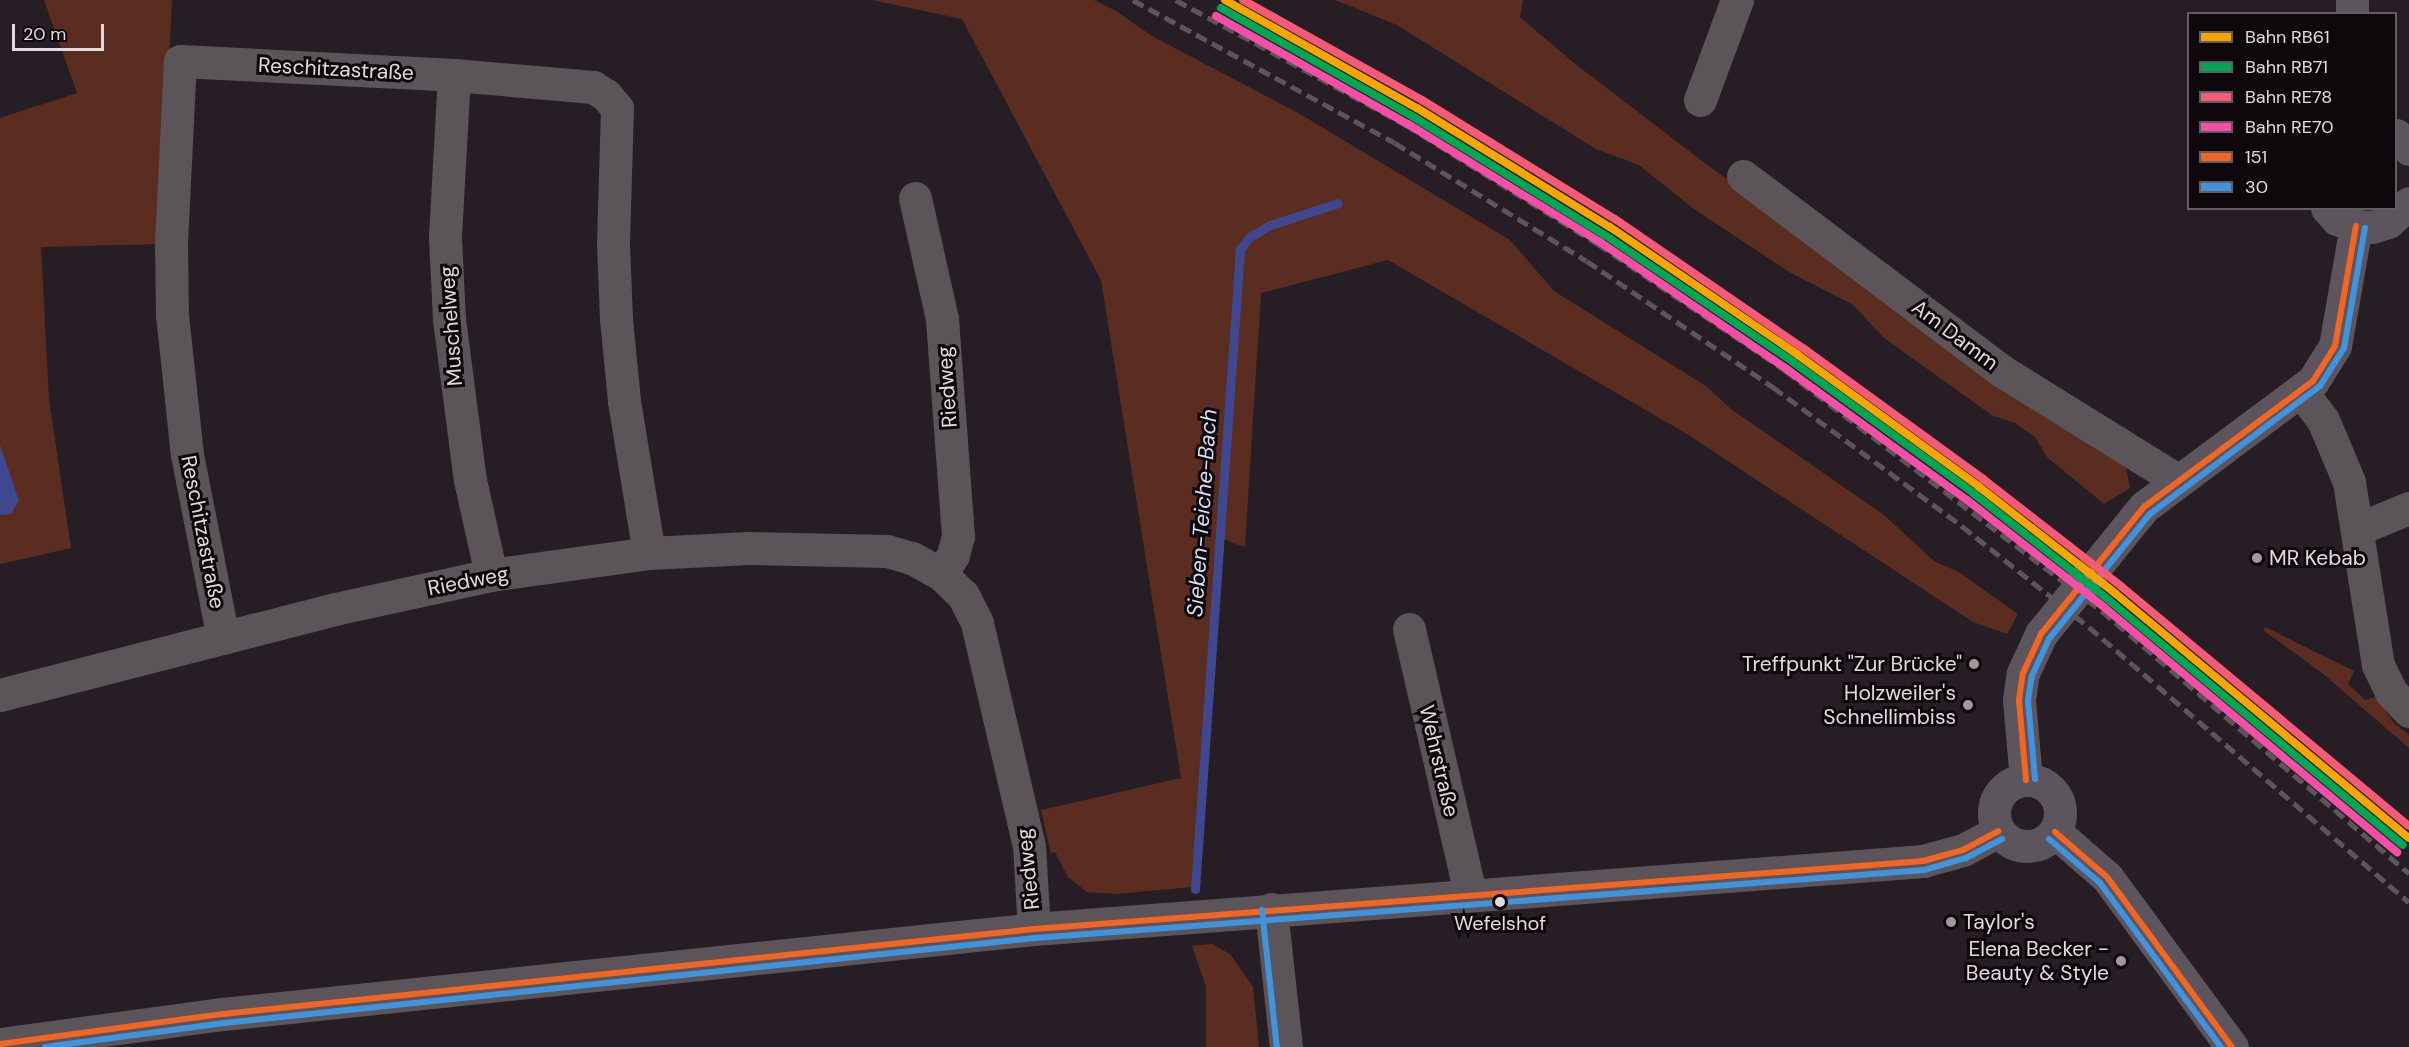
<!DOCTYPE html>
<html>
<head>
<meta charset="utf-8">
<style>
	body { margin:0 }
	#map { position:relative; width:2409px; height:1047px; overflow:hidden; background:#261e24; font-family:"DM Sans",sans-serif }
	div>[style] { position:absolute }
	.green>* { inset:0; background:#5b2d20 }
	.water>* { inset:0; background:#3f488e }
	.stream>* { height:9px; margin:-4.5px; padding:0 4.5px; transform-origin:4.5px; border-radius:4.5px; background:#3f488e }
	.minor>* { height:33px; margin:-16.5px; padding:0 16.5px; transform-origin:16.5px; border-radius:16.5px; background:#5b5459 }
	.major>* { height:33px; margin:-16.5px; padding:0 16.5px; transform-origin:16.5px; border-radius:16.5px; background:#5d555e }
	.major>.ring { margin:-16.5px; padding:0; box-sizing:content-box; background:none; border:33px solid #5d555e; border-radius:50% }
	.rail>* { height:4.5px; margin-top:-2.25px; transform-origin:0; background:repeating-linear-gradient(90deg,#5c555a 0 12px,transparent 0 18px) }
	.bus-1>* { height:6px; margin:-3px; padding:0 3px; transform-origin:3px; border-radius:3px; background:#f26522 }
	.bus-2>* { height:6px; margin:-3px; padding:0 3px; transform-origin:3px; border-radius:3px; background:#4094de }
	.rail-1>* { height:8px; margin:-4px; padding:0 4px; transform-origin:4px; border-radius:4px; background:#f7a600 }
	.rail-2>* { height:8px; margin:-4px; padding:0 4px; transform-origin:4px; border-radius:4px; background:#00a651 }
	.rail-3>* { height:8px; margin:-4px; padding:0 4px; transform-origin:4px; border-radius:4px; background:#f75a77 }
	.rail-4>* { height:8px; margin:-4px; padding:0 4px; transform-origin:4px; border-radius:4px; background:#f54da8 }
	.dots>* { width:16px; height:16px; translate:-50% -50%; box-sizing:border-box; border:3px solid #0e080c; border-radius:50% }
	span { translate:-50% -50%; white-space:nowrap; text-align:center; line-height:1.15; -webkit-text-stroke:6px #0e080c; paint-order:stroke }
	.bus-label { font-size:20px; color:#e3dae0 }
	.street-label { font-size:21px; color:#e3dae0 }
	.poi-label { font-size:21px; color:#e3dae0 }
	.left { translate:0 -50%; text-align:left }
	.right { translate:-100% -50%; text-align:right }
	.water-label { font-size:22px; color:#d9dff5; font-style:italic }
	.legend { position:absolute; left:2187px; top:12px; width:210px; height:198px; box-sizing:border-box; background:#0e080c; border:2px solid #635c61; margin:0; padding:8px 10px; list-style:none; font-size:18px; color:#e3dae0 }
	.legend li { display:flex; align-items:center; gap:12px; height:30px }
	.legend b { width:30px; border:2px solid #635c61 }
	.scale { position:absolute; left:12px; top:24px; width:92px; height:27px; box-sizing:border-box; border:3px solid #e3dae0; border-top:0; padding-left:8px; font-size:18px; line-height:21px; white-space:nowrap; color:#e3dae0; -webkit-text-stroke:4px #0e080c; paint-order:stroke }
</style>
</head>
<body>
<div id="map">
	<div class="green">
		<i style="clip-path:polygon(44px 0,172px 0,160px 244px,41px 247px,49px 399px,71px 548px,0 564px,0 118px,77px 93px)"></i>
		<i style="clip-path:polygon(872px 0,1094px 0,1116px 11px,1152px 36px,1300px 114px,1510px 240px,1554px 291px,1706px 386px,1731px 409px,1884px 515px,1935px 562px,1957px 571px,2018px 614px,2007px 634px,1973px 622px,1687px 434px,1388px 260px,1261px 293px,1245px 547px,1218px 537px,1193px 887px,1115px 894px,1087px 892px,1068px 877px,1055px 852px,1051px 853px,1041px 810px,1181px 778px,1101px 280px,962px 19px)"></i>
		<i style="clip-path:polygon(1335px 0,1523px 0,1520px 17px,1574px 63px,1706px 164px,2126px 467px,2130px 488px,2104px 504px,2047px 457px,2035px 437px,2015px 423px,1993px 416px,1884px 338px,1852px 304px,1791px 273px,1694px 209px,1639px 165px,1596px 149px,1397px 25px)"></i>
		<i style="clip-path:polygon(2265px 627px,2354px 671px,2348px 684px,2365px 700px,2376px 697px,2394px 723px,2409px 735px,2409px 748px,2322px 673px,2263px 630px)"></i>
		<i style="clip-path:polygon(1212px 944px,1230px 954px,1253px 987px,1259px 1047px,1206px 1047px,1206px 987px,1192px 946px)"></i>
	</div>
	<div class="water">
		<i style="clip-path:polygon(0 445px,19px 501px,11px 514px,0 515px)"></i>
	</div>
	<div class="stream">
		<i style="left:1195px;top:889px;width:642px;rotate:-85.98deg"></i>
		<i style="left:1240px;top:249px;width:17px;rotate:-50deg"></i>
		<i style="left:1251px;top:236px;width:22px;rotate:-30deg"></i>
		<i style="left:1270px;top:225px;width:71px;rotate:-17.9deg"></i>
	</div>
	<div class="minor">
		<i style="left:454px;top:75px;width:163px;rotate:93.2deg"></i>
		<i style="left:445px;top:238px;width:81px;rotate:87.2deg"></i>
		<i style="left:449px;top:319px;width:162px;rotate:82.6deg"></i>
		<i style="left:470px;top:480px;width:97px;rotate:77.5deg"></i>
		<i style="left:1700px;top:100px;width:107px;rotate:-69.7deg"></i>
		<i style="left:1743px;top:176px;width:324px;rotate:37deg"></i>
		<i style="left:2002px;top:371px;width:206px;rotate:31.9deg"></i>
		<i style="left:915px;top:198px;width:124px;rotate:77.4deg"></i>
		<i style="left:942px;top:319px;width:218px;rotate:85.8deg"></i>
		<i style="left:958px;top:536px;width:20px;rotate:105deg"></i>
		<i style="left:953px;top:555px;width:22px;rotate:122deg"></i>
		<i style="left:2301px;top:391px;width:36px;rotate:53deg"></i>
		<i style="left:2323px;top:420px;width:67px;rotate:67.2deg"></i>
		<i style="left:2349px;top:482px;width:185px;rotate:81deg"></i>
		<i style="left:2378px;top:665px;width:30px;rotate:64deg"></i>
		<i style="left:2391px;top:692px;width:26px;rotate:47deg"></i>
		<i style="left:2358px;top:529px;width:55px;rotate:-22.4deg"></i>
		<i style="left:1409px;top:629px;width:272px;rotate:77deg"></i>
		<i style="left:223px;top:638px;width:187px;rotate:-101.1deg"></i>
		<i style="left:187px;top:455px;width:141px;rotate:-96.1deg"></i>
		<i style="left:172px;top:315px;width:71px;rotate:-90.8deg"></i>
		<i style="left:171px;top:244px;width:183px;rotate:-87.2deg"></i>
		<i style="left:180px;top:61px;width:274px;rotate:2.9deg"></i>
		<i style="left:454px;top:75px;width:140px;rotate:4.9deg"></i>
		<i style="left:593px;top:87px;width:15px;rotate:32deg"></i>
		<i style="left:606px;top:95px;width:17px;rotate:50deg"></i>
		<i style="left:617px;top:108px;width:136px;rotate:91.7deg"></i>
		<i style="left:613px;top:244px;width:75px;rotate:87.7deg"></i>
		<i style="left:616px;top:319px;width:82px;rotate:84.4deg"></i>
		<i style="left:624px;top:401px;width:154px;rotate:80.7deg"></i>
		<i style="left:0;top:695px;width:346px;rotate:-14.4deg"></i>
		<i style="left:335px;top:609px;width:160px;rotate:-12.3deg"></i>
		<i style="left:491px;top:575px;width:160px;rotate:-7.9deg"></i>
		<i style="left:649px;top:553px;width:100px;rotate:-2.9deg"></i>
		<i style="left:749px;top:548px;width:138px;rotate:1.2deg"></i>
		<i style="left:887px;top:551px;width:26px;rotate:16deg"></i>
		<i style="left:912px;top:558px;width:33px;rotate:29deg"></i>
		<i style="left:941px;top:574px;width:30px;rotate:44deg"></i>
		<i style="left:963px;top:595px;width:31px;rotate:63deg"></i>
		<i style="left:977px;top:623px;width:229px;rotate:76.9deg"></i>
		<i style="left:1029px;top:846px;width:83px;rotate:86.6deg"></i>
		<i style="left:1271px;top:909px;width:139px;rotate:83.8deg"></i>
		<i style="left:0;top:1044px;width:225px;rotate:-7.7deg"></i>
		<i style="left:223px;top:1014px;width:815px;rotate:-5.98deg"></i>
		<i style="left:1034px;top:929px;width:892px;rotate:-4.37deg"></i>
		<i style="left:1923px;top:861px;width:41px;rotate:-15.4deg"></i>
		<i style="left:1963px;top:850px;width:40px;rotate:-28deg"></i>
	</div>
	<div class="major">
		<i style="left:2352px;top:14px;width:14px;rotate:-90deg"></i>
		<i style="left:2396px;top:135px;width:19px;rotate:47deg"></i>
		<i style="left:2327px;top:208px;width:15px;rotate:48deg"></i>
		<i style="left:2337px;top:219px;width:20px;rotate:20deg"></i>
		<i style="left:2356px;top:226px;width:16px;rotate:4deg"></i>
		<i style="left:2372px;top:227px;width:17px;rotate:-17deg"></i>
		<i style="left:2388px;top:222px;width:28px;rotate:-42deg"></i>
		<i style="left:2026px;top:780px;width:80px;rotate:-95deg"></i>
		<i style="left:2019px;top:700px;width:27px;rotate:-82deg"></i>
		<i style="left:2023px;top:673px;width:43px;rotate:-65.2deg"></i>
		<i style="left:2041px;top:634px;width:164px;rotate:-51deg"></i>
		<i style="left:2144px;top:507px;width:211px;rotate:-36.7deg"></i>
		<i style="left:2313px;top:381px;width:41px;rotate:-57.8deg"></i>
		<i style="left:2335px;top:346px;width:122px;rotate:-80.1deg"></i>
		<i class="ring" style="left:1994px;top:780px;width:33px;height:33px"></i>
		<i style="left:2055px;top:832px;width:69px;rotate:40.9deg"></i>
		<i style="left:2107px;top:877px;width:211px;rotate:53.7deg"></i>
	</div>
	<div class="rail">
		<i style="left:1133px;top:0;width:298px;rotate:28.6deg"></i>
		<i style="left:1395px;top:143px;width:225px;rotate:31.6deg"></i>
		<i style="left:1587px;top:261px;width:225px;rotate:34.1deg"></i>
		<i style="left:1773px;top:387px;width:235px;rotate:36.3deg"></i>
		<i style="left:1962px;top:526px;width:162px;rotate:38.5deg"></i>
		<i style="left:2089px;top:627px;width:422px;rotate:40.7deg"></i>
		<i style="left:1176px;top:0;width:262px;rotate:28.5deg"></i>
		<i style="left:1406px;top:125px;width:226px;rotate:31.8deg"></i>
		<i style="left:1598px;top:244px;width:227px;rotate:34deg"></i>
		<i style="left:1786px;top:371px;width:397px;rotate:37.2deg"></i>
		<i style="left:2102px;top:611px;width:404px;rotate:40.5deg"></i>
	</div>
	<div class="bus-1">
		<i style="left:2026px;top:780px;width:80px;rotate:-95deg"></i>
		<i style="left:2019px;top:700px;width:27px;rotate:-82deg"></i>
		<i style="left:2023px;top:673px;width:43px;rotate:-65.2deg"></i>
		<i style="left:2041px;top:634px;width:164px;rotate:-51deg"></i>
		<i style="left:2144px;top:507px;width:211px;rotate:-36.7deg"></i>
		<i style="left:2313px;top:381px;width:41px;rotate:-57.8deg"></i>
		<i style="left:2335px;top:346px;width:122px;rotate:-80.1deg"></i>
		<i style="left:2055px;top:832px;width:69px;rotate:40.9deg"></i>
		<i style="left:2107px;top:877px;width:211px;rotate:53.7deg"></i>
		<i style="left:0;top:1044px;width:225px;rotate:-7.7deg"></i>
		<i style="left:223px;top:1014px;width:815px;rotate:-5.98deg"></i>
		<i style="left:1034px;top:929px;width:892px;rotate:-4.37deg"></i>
		<i style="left:1923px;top:861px;width:41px;rotate:-15.4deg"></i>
		<i style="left:1963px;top:850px;width:40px;rotate:-28deg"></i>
	</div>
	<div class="bus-2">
		<i style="left:2035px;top:779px;width:79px;rotate:-95.1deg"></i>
		<i style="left:2028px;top:700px;width:24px;rotate:-81deg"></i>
		<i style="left:2032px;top:676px;width:41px;rotate:-65.3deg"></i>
		<i style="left:2049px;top:639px;width:161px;rotate:-51.1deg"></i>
		<i style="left:2150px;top:514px;width:213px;rotate:-37deg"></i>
		<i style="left:2320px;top:386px;width:45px;rotate:-57.7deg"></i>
		<i style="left:2344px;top:348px;width:122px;rotate:-80.1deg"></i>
		<i style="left:2049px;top:839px;width:67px;rotate:40.8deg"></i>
		<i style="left:2100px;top:883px;width:204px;rotate:53.6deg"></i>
		<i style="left:1262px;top:910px;width:138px;rotate:83.8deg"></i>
		<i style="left:45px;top:1047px;width:181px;rotate:-7.6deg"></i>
		<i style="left:224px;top:1023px;width:815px;rotate:-5.98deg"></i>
		<i style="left:1035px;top:938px;width:892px;rotate:-4.37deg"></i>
		<i style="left:1924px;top:870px;width:44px;rotate:-15.9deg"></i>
		<i style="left:1966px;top:858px;width:41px;rotate:-27.8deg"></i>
	</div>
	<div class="rail-1">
		<i style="left:1225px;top:0;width:220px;rotate:29.4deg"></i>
		<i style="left:1417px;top:108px;width:227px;rotate:31.7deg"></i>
		<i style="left:1610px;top:227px;width:227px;rotate:34.2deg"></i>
		<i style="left:1798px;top:355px;width:223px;rotate:36deg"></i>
		<i style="left:1978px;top:486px;width:175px;rotate:38deg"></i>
		<i style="left:2116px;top:594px;width:381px;rotate:39.8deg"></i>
	</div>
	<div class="rail-2">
		<i style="left:1221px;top:8px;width:219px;rotate:29.5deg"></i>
		<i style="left:1412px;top:116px;width:227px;rotate:31.7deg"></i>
		<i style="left:1605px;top:235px;width:227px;rotate:34deg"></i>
		<i style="left:1793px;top:362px;width:223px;rotate:36deg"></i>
		<i style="left:1973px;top:493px;width:174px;rotate:38.2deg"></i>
		<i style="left:2110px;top:601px;width:381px;rotate:39.8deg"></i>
	</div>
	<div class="rail-3">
		<i style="left:1243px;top:0;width:205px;rotate:29.2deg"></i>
		<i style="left:1422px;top:100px;width:227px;rotate:31.7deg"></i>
		<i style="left:1615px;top:219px;width:228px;rotate:34.5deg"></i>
		<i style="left:1803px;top:348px;width:223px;rotate:36deg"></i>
		<i style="left:1983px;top:479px;width:176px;rotate:37.8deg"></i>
		<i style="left:2122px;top:587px;width:373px;rotate:39.8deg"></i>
	</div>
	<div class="rail-4">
		<i style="left:1216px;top:16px;width:220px;rotate:29.4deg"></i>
		<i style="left:1408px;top:124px;width:225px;rotate:31.6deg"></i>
		<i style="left:1600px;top:242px;width:227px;rotate:34.2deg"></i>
		<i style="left:1788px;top:370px;width:221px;rotate:36deg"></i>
		<i style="left:1967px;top:500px;width:175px;rotate:38deg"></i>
		<i style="left:2105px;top:608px;width:381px;rotate:39.9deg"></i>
	</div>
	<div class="dots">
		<i style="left:2257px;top:558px;background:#a1989e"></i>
		<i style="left:1974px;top:664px;background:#a1989e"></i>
		<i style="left:1968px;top:705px;background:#a1989e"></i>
		<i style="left:1500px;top:902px;background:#e3dae0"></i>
		<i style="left:1951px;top:922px;background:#a1989e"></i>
		<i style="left:2121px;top:961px;background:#a1989e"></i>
	</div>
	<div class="bus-label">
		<span style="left:1500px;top:923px">Wefelshof</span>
	</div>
	<div class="street-label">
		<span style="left:336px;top:69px;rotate:3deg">Reschitzastraße</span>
		<span style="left:451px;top:326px;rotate:-94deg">Muschelweg</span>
		<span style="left:1955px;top:335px;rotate:37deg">Am Damm</span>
		<span style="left:947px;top:387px;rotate:-94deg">Riedweg</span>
		<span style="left:203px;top:532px;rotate:79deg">Reschitzastraße</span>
		<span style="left:468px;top:581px;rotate:-11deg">Riedweg</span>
		<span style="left:1439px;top:761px;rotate:77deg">Wehrstraße</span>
		<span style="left:1028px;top:869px;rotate:-96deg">Riedweg</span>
	</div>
	<div class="poi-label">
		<span class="left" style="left:2269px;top:558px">MR Kebab</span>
		<span class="right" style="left:1962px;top:664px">Treffpunkt "Zur Brücke"</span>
		<span class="right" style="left:1956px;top:705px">Holzweiler's<br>Schnellimbiss</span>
		<span class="left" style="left:1963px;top:922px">Taylor's</span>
		<span class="right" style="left:2109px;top:961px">Elena Becker -<br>Beauty &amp; Style</span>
	</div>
	<div class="water-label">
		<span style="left:1202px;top:513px;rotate:-86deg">Sieben-Teiche-Bach</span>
	</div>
	<ul class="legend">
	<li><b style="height:8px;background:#f7a600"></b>Bahn RB61</li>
	<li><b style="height:8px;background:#00a651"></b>Bahn RB71</li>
	<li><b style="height:8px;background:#f75a77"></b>Bahn RE78</li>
	<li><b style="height:8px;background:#f54da8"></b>Bahn RE70</li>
	<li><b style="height:8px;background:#f26522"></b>151</li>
	<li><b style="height:8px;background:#4094de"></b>30</li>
	</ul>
	<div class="scale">20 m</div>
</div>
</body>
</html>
